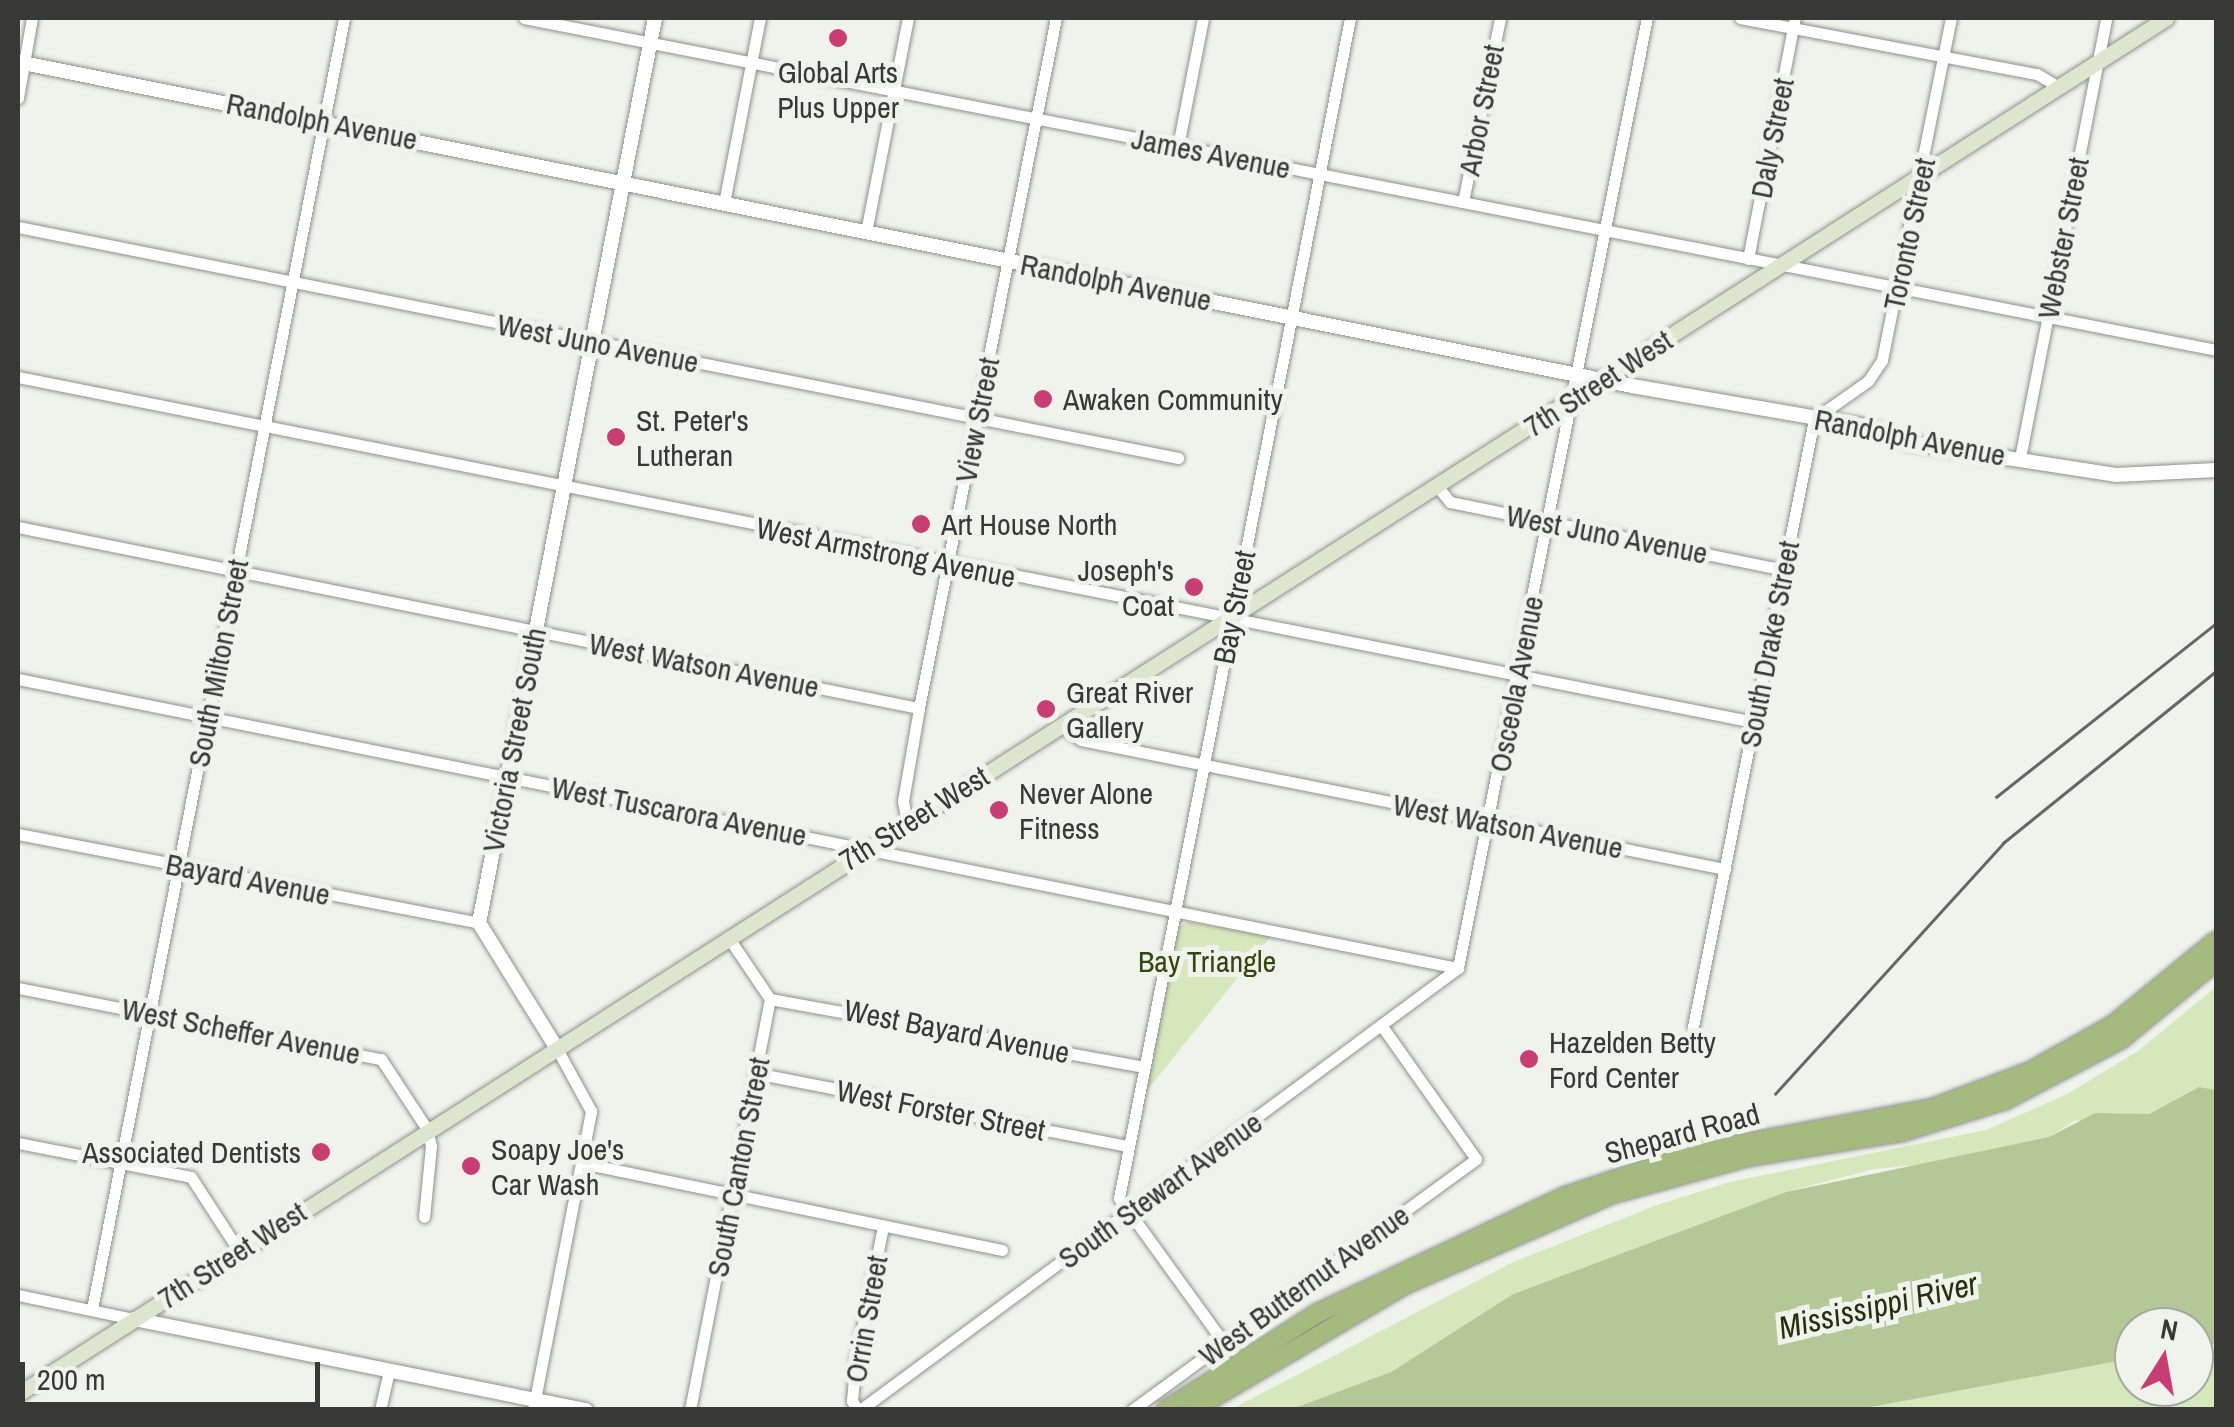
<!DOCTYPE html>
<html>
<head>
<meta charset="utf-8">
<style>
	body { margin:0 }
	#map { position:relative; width:2234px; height:1427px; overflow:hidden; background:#f0f2ec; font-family:"Archivo Narrow",sans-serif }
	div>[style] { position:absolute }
	.green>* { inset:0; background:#d6e7bc }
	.water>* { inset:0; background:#b4c897 }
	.roads { filter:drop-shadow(0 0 2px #8e908b) drop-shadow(0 0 2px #8e908b) }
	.minor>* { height:11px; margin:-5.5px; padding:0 5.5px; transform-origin:5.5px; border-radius:5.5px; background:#fff }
	.tertiary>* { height:14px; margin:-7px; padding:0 7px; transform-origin:7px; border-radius:7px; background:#fff }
	.secondary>* { height:15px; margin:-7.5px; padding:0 7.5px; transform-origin:7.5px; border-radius:7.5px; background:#dde5ce }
	.trunk>* { height:18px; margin:-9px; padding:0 9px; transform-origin:9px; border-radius:9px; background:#a4ba7e }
	.rail>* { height:2.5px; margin:-1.25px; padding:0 1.25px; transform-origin:1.25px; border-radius:1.25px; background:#666764 }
	.dots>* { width:28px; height:28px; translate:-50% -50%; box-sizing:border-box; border:5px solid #f0f2ec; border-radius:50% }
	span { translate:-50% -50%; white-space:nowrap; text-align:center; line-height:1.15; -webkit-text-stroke:10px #f0f2ec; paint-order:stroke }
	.poi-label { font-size:30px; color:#383936 }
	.left { translate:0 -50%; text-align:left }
	.right { translate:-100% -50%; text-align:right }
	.street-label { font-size:30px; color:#383936 }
	.park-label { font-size:30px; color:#344510 }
	.water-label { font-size:32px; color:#25310d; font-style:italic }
	.frame { position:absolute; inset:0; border:20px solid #383936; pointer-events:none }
	.north { position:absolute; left:2114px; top:1307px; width:100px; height:100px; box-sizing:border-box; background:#f0f2ec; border:2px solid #a6a8a3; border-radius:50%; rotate:11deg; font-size:28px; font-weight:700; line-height:40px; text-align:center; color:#383936 }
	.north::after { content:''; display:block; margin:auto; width:35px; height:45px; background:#c83d73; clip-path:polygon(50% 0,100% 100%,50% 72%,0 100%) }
	.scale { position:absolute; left:20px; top:1362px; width:300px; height:45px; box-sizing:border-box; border:5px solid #383936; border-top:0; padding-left:12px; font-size:30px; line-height:35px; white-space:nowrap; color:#383936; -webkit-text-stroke:8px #f0f2ec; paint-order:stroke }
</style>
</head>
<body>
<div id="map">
	<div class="green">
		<i style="clip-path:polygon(1188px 922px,1272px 935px,1145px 1093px,1178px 928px)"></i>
		<i style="clip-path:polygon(2216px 987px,2216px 1090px,2199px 1087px,2149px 1114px,2074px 1121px,2049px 1137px,1948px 1162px,1874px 1169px,1786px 1192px,1513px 1294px,1391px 1372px,1345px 1390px,1292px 1409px,1230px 1410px,1513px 1262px,1657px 1205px,1730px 1182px,1986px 1130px,2067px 1094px,2138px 1051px)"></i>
		<i style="clip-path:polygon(2216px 1344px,2216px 1409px,1860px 1410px,1923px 1393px,2134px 1358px,2134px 1387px,2194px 1387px,2194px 1348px)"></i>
	</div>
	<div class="water">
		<i style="clip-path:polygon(2199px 1087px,2216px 1090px,2216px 1344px,2194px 1348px,2194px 1327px,2134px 1327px,2134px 1358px,1860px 1409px,1292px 1409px,1391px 1372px,1513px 1294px,1786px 1192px,2049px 1137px,2095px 1113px,2149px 1114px)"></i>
	</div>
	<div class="roads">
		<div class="minor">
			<i style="left:524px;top:18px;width:1724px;rotate:11.1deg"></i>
			<i style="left:1740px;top:18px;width:302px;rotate:10.7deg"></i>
			<i style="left:2037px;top:74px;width:26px;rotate:31deg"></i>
			<i style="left:18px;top:98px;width:81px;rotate:-80.1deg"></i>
			<i style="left:1178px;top:146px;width:130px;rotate:-78.9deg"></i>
			<i style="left:1463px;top:202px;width:188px;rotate:-78.6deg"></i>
			<i style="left:724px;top:203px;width:188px;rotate:-79deg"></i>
			<i style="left:18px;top:227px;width:1183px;rotate:11.26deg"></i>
			<i style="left:866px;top:232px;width:218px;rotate:-78.9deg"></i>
			<i style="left:1748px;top:259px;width:246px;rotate:-79deg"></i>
			<i style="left:18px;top:377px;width:1770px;rotate:11.24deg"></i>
			<i style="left:2020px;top:458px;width:448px;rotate:-78.9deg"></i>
			<i style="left:1437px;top:486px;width:21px;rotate:51deg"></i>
			<i style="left:1450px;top:502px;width:341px;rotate:11.5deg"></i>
			<i style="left:18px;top:527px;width:919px;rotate:11.36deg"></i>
			<i style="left:18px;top:679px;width:1469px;rotate:11.35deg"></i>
			<i style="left:1061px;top:726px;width:24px;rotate:35deg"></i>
			<i style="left:1081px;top:740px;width:657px;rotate:11.33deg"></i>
			<i style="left:907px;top:822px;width:21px;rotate:-101deg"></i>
			<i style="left:903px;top:801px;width:94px;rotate:-80.2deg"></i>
			<i style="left:919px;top:708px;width:703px;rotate:-78.77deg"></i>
			<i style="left:18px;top:834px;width:470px;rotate:10.9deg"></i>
			<i style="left:18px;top:988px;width:370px;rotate:11.1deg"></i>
			<i style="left:381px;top:1059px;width:84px;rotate:56.7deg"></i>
			<i style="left:427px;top:1129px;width:17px;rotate:77deg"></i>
			<i style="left:431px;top:1146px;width:71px;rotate:95.6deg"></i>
			<i style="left:770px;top:999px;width:379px;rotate:10.3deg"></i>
			<i style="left:1693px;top:1027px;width:620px;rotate:-78.74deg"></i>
			<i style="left:1814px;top:419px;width:66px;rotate:-35.1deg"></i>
			<i style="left:1868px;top:381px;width:25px;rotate:-56deg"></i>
			<i style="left:1882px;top:360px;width:349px;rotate:-78.6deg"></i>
			<i style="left:755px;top:1073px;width:380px;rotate:11.1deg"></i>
			<i style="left:18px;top:1143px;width:176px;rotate:11.1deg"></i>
			<i style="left:191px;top:1177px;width:88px;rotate:57deg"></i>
			<i style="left:582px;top:1163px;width:429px;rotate:11.7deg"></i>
			<i style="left:18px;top:1295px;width:118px;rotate:11.7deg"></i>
			<i style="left:92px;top:1309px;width:1315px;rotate:-78.95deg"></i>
			<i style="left:1224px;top:1343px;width:179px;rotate:-125.9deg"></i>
			<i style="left:1119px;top:1198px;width:1202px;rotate:-78.92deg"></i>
			<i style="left:380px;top:1410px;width:39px;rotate:-77deg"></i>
			<i style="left:533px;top:1410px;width:305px;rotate:-79deg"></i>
			<i style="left:591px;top:1111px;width:73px;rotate:-118.7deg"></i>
			<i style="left:690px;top:1410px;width:419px;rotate:-79deg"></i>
			<i style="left:770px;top:999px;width:75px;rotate:-124.1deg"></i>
			<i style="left:858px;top:1410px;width:11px;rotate:-124deg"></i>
			<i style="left:852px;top:1401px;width:38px;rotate:-85deg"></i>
			<i style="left:855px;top:1363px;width:139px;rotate:-78.4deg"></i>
			<i style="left:860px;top:1410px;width:744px;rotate:-36.47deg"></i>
			<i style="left:1458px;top:968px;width:969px;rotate:-78.75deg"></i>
			<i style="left:1132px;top:1410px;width:426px;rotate:-36.1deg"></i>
			<i style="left:1476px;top:1159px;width:163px;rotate:-125.3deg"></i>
		</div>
		<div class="tertiary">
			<i style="left:18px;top:62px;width:1646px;rotate:11.35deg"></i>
			<i style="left:1632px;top:386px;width:241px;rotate:9.8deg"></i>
			<i style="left:1869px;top:427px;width:44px;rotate:21.3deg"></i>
			<i style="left:1910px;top:443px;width:208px;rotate:8.8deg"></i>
			<i style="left:2116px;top:475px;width:100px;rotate:-2.9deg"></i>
			<i style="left:556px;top:1047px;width:146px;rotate:-121.8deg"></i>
			<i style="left:479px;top:923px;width:922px;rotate:-78.99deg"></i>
			<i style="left:134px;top:1319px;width:461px;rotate:11.4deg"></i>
		</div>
		<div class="secondary">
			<i style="left:18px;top:1394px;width:2551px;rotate:-32.64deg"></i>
		</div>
		<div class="trunk">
			<i style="left:1166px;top:1410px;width:178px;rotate:-32.6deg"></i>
			<i style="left:1316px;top:1314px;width:276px;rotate:-25.3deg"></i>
			<i style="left:1566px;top:1196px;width:139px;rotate:-18.4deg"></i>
			<i style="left:1698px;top:1152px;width:239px;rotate:-10.6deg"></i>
			<i style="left:1933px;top:1108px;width:103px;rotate:-20.6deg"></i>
			<i style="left:2029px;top:1072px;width:96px;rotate:-29.2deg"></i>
			<i style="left:2113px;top:1025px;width:133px;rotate:-39.2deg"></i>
			<i style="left:1192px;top:1410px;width:246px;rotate:-30.5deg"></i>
			<i style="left:1404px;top:1285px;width:227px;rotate:-23.6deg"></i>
			<i style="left:1612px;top:1194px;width:140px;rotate:-15.3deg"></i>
			<i style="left:1747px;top:1157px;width:157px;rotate:-9.2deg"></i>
			<i style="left:1902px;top:1132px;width:108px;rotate:-17.3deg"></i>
			<i style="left:2005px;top:1100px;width:131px;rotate:-27.7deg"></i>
			<i style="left:2121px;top:1039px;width:123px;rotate:-39.4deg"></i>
		</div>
	</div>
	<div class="rail">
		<i style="left:1996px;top:797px;width:280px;rotate:-38.3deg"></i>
		<i style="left:1775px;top:1094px;width:339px;rotate:-47.7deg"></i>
		<i style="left:2003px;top:843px;width:274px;rotate:-38.9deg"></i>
	</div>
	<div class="dots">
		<i style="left:838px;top:38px;background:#c83d73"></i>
		<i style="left:1043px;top:399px;background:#c83d73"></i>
		<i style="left:616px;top:437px;background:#c83d73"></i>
		<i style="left:921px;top:524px;background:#c83d73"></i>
		<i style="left:1194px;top:587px;background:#c83d73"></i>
		<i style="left:1046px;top:709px;background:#c83d73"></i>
		<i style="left:999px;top:810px;background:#c83d73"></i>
		<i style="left:1529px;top:1059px;background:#c83d73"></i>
		<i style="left:321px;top:1152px;background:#c83d73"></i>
		<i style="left:471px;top:1166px;background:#c83d73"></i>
	</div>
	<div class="poi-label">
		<span style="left:838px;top:89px">Global Arts<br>Plus Upper</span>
		<span class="left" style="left:1063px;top:399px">Awaken Community</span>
		<span class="left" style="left:636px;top:437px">St. Peter's<br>Lutheran</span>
		<span class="left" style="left:941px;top:524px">Art House North</span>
		<span class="right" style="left:1174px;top:587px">Joseph's<br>Coat</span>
		<span class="left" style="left:1066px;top:709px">Great River<br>Gallery</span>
		<span class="left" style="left:1019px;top:810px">Never Alone<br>Fitness</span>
		<span class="left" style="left:1549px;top:1059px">Hazelden Betty<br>Ford Center</span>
		<span class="left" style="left:491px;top:1166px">Soapy Joe's<br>Car Wash</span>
		<span class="right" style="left:301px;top:1152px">Associated Dentists</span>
	</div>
	<div class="street-label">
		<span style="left:1481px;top:110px;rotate:-79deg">Arbor Street</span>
		<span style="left:322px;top:121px;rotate:11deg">Randolph Avenue</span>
		<span style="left:1772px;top:138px;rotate:-79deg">Daly Street</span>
		<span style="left:1211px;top:153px;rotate:11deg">James Avenue</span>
		<span style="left:1909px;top:234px;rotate:-78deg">Toronto Street</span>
		<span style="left:2063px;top:238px;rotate:-79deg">Webster Street</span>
		<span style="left:1116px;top:282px;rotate:11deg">Randolph Avenue</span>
		<span style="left:598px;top:343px;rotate:11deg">West Juno Avenue</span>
		<span style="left:1598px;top:383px;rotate:-33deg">7th Street West</span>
		<span style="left:977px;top:420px;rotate:-79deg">View Street</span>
		<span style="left:1910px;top:437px;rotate:11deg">Randolph Avenue</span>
		<span style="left:1607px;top:534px;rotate:11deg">West Juno Avenue</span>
		<span style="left:886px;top:552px;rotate:11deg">West Armstrong Avenue</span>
		<span style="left:1234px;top:607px;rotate:-79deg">Bay Street</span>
		<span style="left:1769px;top:644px;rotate:-79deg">South Drake Street</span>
		<span style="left:218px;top:663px;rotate:-79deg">South Milton Street</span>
		<span style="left:704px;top:665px;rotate:11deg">West Watson Avenue</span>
		<span style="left:1516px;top:684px;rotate:-79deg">Osceola Avenue</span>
		<span style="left:514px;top:740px;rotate:-79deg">Victoria Street South</span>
		<span style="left:679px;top:811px;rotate:11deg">West Tuscarora Avenue</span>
		<span style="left:914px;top:818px;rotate:-32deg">7th Street West</span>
		<span style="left:1508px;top:826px;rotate:11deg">West Watson Avenue</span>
		<span style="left:248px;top:879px;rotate:11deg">Bayard Avenue</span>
		<span style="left:241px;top:1031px;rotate:11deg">West Scheffer Avenue</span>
		<span style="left:957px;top:1031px;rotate:11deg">West Bayard Avenue</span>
		<span style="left:941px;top:1110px;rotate:11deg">West Forster Street</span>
		<span style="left:1682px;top:1133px;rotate:-15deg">Shepard Road</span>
		<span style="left:738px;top:1167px;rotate:-79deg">South Canton Street</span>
		<span style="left:1160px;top:1190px;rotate:-36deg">South Stewart Avenue</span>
		<span style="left:232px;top:1255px;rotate:-33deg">7th Street West</span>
		<span style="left:1304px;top:1285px;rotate:-36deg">West Butternut Avenue</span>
		<span style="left:866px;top:1319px;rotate:-80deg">Orrin Street</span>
	</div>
	<div class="park-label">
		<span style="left:1207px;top:961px">Bay Triangle</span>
	</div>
	<div class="water-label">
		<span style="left:1878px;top:1306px;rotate:-13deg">Mississippi River</span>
	</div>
	<div class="frame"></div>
	<div class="north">N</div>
	<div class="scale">200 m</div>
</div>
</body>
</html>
